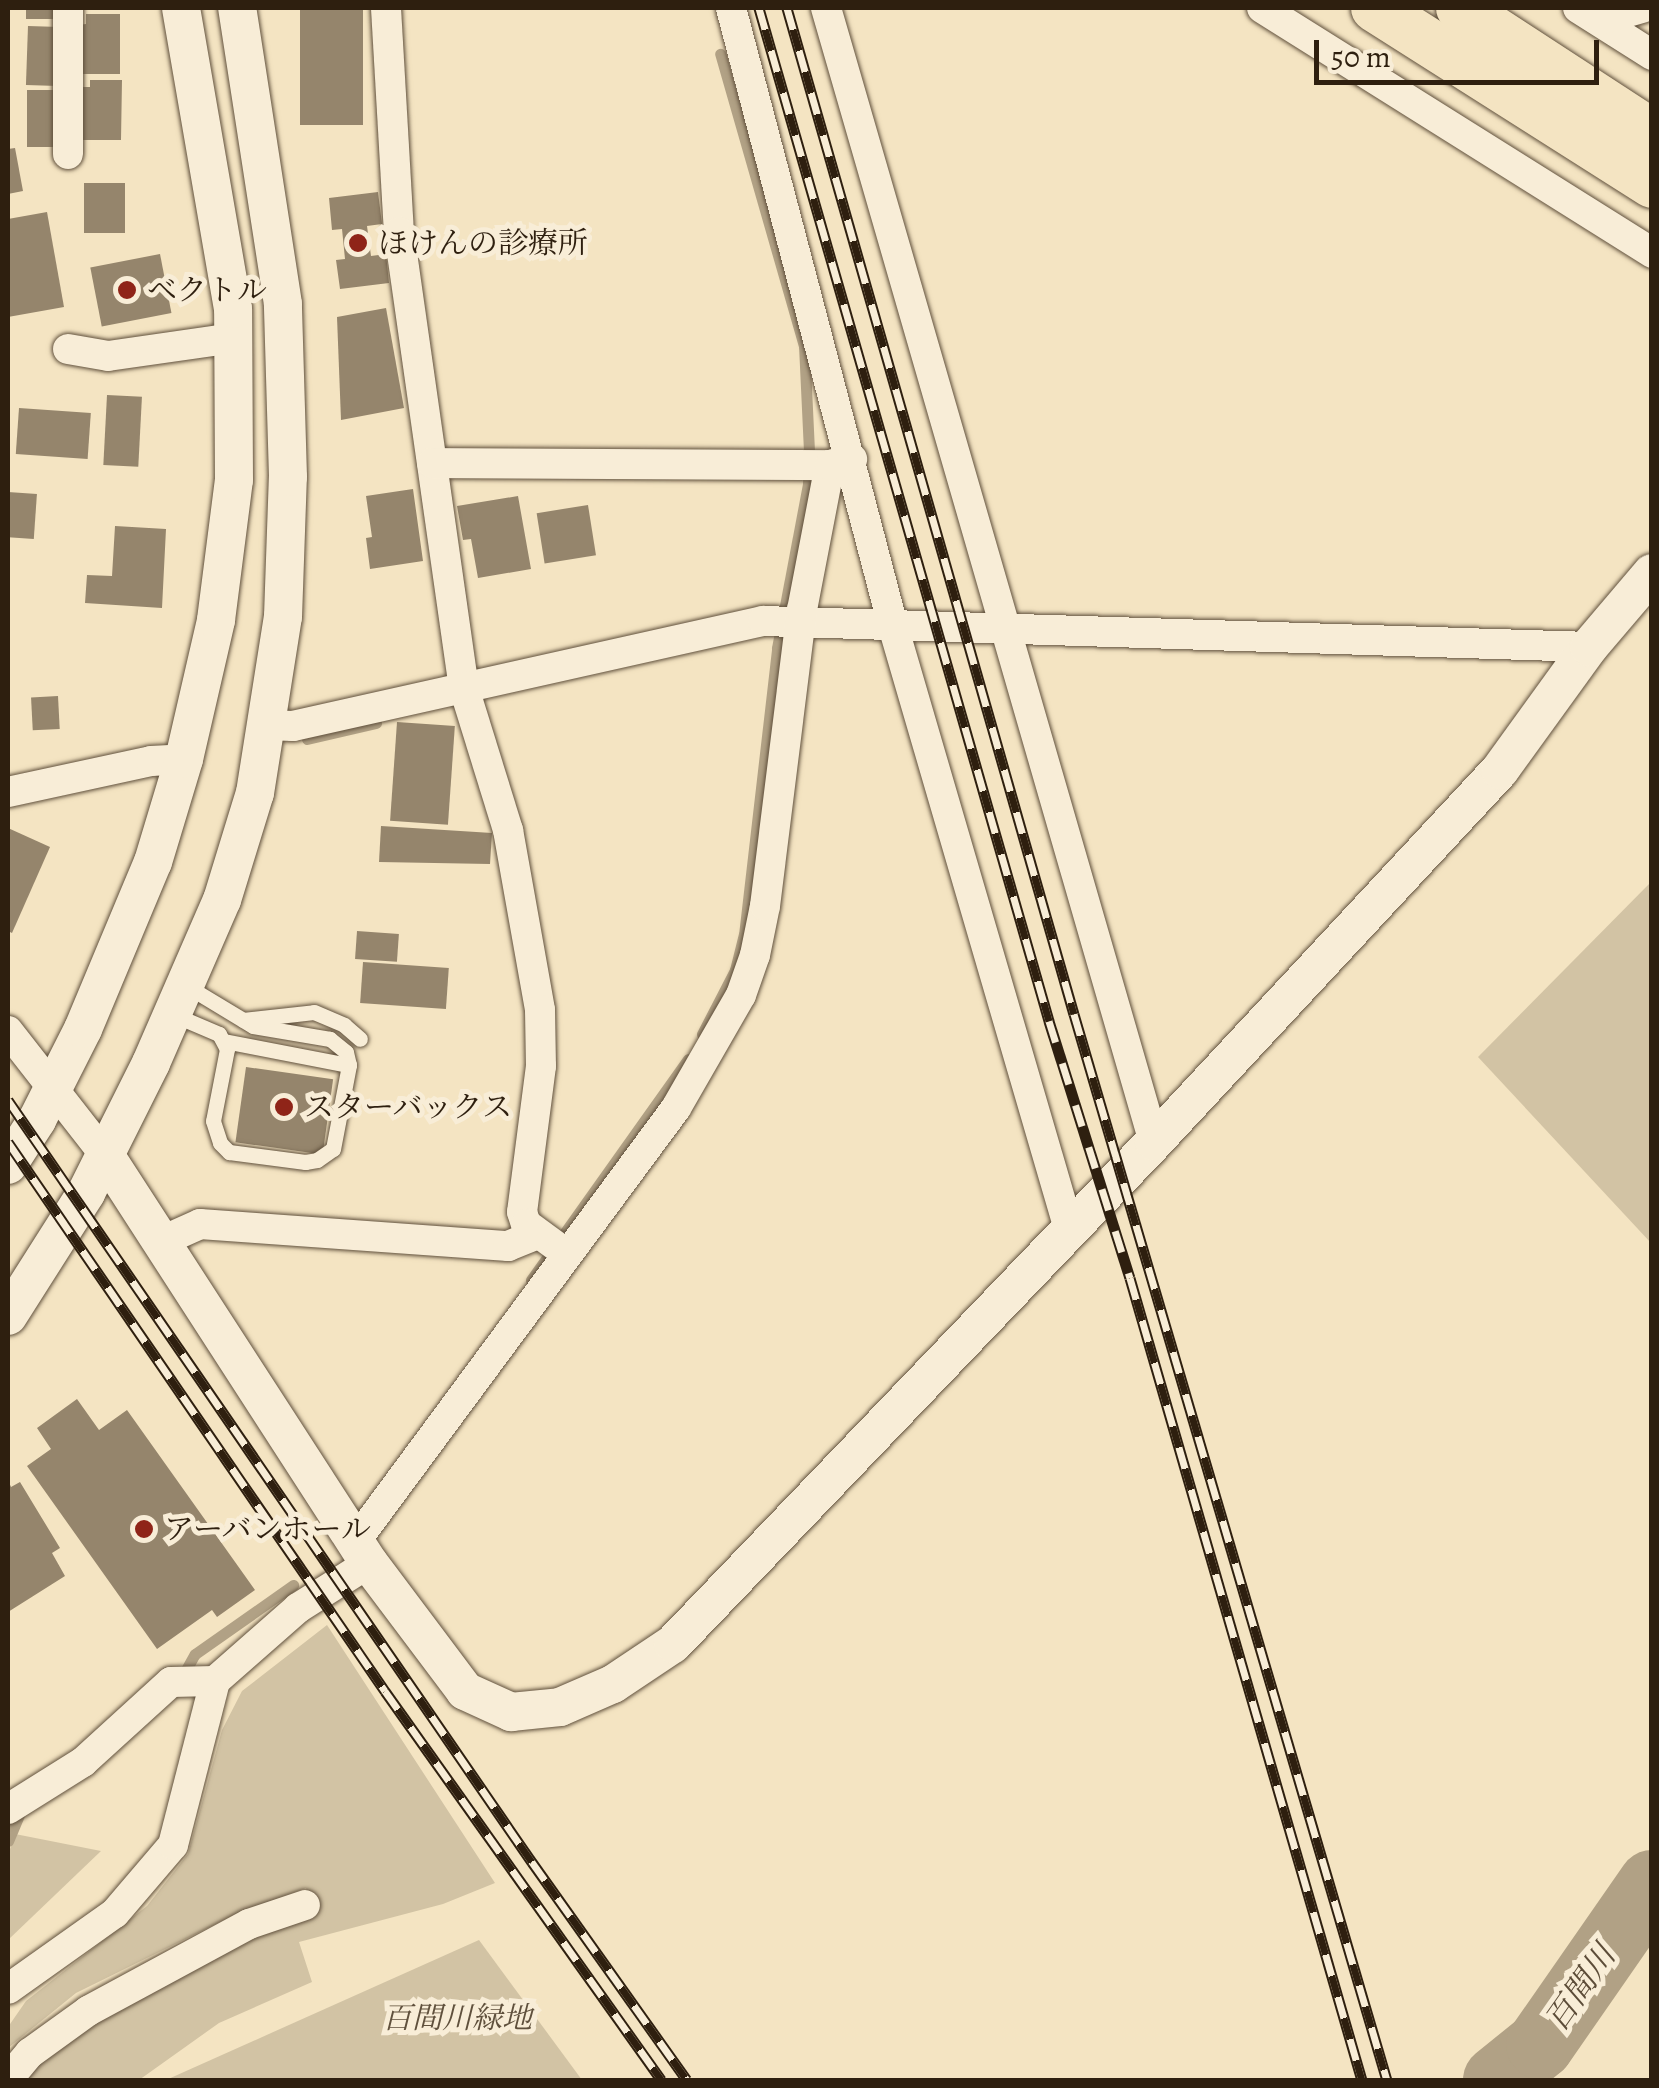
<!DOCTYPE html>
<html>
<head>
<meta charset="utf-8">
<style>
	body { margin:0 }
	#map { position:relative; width:1659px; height:2088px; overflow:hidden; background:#f4e4c2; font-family:Alegreya,"Noto Serif JP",serif }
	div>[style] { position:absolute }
	.green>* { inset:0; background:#d2c3a4 }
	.stream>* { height:11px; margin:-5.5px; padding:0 5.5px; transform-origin:5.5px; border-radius:5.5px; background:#b1a185 }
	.river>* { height:68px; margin:-34px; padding:0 34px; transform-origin:34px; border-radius:34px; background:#b1a185 }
	.building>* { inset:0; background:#95856c; transform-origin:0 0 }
	.roads { filter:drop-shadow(0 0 2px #60503c) drop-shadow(0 0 2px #60503c) }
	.service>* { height:15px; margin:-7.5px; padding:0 7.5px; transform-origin:7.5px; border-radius:7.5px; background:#f8edd7 }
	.minor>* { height:30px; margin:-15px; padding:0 15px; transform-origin:15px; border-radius:15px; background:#f8edd7 }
	.tertiary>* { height:38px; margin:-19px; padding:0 19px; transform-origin:19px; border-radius:19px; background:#f8edd7 }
	.primary>* { height:48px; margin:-24px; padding:0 24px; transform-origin:24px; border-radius:24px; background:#f4e4c2 }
	.rail>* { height:11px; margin-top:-5.5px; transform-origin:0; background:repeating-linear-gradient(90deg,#f8edd7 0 22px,#2e1f0f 0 44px); box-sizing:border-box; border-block:2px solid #2e1f0f }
	.dots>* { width:28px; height:28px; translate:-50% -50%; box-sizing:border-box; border:5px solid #f8edd7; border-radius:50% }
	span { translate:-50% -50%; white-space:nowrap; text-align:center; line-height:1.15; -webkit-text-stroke:10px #f8edd7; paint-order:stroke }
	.poi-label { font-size:30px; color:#2e1f0f }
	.left { translate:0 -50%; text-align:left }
	.park-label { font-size:30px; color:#5f503c; font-style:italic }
	.water-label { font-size:32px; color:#5c4c38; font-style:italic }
	.frame { position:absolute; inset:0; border:10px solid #2e1f0f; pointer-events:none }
	.scale { position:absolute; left:1314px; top:40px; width:285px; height:45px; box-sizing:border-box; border:5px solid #2e1f0f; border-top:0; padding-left:12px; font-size:30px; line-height:35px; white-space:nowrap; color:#2e1f0f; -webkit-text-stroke:8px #f8edd7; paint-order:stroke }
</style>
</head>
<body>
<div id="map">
	<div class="green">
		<i style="clip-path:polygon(1651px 882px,1651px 1243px,1478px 1057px)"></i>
		<i style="clip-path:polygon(327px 1625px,495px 1883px,443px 1904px,299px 1942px,312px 1982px,219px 2023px,139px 2080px,22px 2080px,38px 2061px,93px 2023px,255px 1936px,314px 1915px,306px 1888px,234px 1915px,76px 1993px,8px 2048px,8px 2027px,26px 2001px,147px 1906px,188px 1854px,222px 1730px,242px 1691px)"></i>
		<i style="clip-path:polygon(15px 1834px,101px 1851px,8px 1940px,8px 1855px)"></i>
		<i style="clip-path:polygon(479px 1940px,582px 2080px,166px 2080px)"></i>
	</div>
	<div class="stream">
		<i style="left:307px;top:739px;width:71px;rotate:-13.1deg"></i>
		<i style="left:702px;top:1034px;width:72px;rotate:-62.7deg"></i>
		<i style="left:735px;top:970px;width:36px;rotate:-76deg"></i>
		<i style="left:744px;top:935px;width:289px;rotate:-83.4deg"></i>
		<i style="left:777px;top:648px;width:167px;rotate:-79.3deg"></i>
		<i style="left:808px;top:484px;width:33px;rotate:-88deg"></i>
		<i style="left:809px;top:451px;width:105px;rotate:-92.7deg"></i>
		<i style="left:804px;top:346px;width:304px;rotate:-106deg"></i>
		<i style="left:531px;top:1280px;width:271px;rotate:-54.6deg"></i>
		<i style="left:182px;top:1677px;width:26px;rotate:-61deg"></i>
		<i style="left:195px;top:1654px;width:120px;rotate:-35.1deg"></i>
		<i style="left:8px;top:1841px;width:34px;rotate:-67deg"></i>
	</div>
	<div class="river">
		<i style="left:1497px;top:2080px;width:55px;rotate:-39.1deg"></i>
		<i style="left:1540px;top:2045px;width:196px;rotate:-55.2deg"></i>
	</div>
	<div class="building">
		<i style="left:26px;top:8px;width:33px;height:11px"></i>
		<i style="left:300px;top:8px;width:63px;height:117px"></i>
		<i style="clip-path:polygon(86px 14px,120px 14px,120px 74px,78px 74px,78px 25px,86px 24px)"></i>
		<i style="left:28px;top:26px;width:32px;height:59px;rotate:2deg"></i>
		<i style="clip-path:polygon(90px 80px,122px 80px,121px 140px,80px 140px,80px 87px,90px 87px)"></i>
		<i style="left:27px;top:90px;width:34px;height:57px"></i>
		<i style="clip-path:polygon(15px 148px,23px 191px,8px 194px,8px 149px)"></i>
		<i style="left:84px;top:183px;width:41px;height:50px"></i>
		<i style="clip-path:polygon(378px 192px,382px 224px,367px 226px,371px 256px,386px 254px,389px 283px,340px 289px,336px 260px,345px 259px,342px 229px,332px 230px,329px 198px)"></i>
		<i style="clip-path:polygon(47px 212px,64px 307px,8px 317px,8px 219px)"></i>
		<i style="left:160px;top:254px;width:60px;height:71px;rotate:79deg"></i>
		<i style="clip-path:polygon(386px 308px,404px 408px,341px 420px,337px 317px)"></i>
		<i style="left:107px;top:395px;width:35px;height:70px;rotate:3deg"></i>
		<i style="left:19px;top:408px;width:72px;height:46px;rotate:4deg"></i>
		<i style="clip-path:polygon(413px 489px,423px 561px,370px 569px,366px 538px,372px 537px,366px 496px)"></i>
		<i style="left:8px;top:492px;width:29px;height:45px;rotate:4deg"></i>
		<i style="clip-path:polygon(518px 496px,531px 569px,478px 578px,471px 539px,463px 540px,457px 506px)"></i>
		<i style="left:588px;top:505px;width:51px;height:52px;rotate:81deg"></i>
		<i style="clip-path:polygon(115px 526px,166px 529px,162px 608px,85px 603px,87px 575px,112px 576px)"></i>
		<i style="left:58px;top:696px;width:33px;height:27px;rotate:87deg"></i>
		<i style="left:397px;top:722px;width:58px;height:99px;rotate:4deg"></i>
		<i style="clip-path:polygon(381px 826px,492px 833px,490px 864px,379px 862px)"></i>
		<i style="clip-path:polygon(8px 828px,50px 847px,12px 933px,8px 931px)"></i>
		<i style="left:357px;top:931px;width:42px;height:28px;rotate:4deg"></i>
		<i style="left:363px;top:962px;width:86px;height:41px;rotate:4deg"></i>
		<i style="left:246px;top:1067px;width:88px;height:76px;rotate:8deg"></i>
		<i style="clip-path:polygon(77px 1399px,99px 1430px,127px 1410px,255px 1590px,217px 1617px,212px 1610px,157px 1649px,27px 1466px,51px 1449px,37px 1428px)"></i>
		<i style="clip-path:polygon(8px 1480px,11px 1487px,20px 1482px,60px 1548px,52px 1553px,65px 1576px,8px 1612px)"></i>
	</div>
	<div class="roads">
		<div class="service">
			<i style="left:172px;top:1014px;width:51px;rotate:23.1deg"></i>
			<i style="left:219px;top:1034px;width:17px;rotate:62deg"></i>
			<i style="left:227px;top:1049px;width:73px;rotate:101deg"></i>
			<i style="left:213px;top:1121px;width:23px;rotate:72deg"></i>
			<i style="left:220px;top:1143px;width:13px;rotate:45deg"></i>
			<i style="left:229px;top:1152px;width:77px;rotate:7.5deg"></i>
			<i style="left:305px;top:1162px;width:12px;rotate:-9deg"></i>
			<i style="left:317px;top:1160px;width:19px;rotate:-35deg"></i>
			<i style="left:333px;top:1149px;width:86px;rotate:-79.2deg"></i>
			<i style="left:349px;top:1065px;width:13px;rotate:-103deg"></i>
			<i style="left:346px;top:1052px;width:21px;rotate:-141deg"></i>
			<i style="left:330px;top:1039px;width:78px;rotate:-170.4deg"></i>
			<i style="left:253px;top:1026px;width:79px;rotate:-148.9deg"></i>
			<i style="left:243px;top:1020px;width:71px;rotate:-6.4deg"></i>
			<i style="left:314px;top:1012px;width:33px;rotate:23deg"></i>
			<i style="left:344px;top:1025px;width:21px;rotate:41deg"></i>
			<i style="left:224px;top:1041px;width:127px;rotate:10.9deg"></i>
		</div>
		<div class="minor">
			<i style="left:386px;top:8px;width:224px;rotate:86.7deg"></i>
			<i style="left:399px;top:232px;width:461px;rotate:81.9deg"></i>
			<i style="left:464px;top:688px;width:149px;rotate:72.8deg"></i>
			<i style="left:508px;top:830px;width:183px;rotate:79.9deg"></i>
			<i style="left:540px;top:1010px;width:56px;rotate:89deg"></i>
			<i style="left:541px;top:1066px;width:147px;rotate:97.4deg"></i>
			<i style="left:522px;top:1212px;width:13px;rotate:72deg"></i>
			<i style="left:526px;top:1224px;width:51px;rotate:36.2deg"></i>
			<i style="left:731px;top:8px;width:639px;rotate:75.31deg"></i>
			<i style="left:893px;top:626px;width:628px;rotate:73.73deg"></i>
			<i style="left:826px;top:8px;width:1180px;rotate:73.87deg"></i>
			<i style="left:1262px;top:8px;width:461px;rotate:32.1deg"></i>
			<i style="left:1578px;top:8px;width:88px;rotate:32.4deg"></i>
			<i style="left:1601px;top:8px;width:12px;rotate:95deg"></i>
			<i style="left:1600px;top:20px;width:44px;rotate:-15.9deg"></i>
			<i style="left:68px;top:154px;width:146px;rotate:-90deg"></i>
			<i style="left:68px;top:349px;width:41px;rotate:9.9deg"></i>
			<i style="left:108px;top:356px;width:126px;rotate:-8.2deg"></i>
			<i style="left:432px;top:463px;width:398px;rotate:0.3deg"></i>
			<i style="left:265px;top:725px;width:28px;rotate:2deg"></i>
			<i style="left:293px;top:726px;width:482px;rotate:-12.6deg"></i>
			<i style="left:763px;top:621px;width:826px;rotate:1.8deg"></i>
			<i style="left:8px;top:792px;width:146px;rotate:-12.2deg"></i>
			<i style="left:151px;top:761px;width:33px;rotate:-3deg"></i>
			<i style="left:8px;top:1031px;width:157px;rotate:52deg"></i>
			<i style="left:160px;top:1242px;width:44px;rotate:-24.2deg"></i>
			<i style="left:200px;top:1224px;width:309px;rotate:4.1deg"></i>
			<i style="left:508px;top:1246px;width:32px;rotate:-22deg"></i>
			<i style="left:355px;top:1542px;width:540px;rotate:-53.51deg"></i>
			<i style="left:676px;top:1108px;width:130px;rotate:-60.1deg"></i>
			<i style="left:741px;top:995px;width:42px;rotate:-70.7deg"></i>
			<i style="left:755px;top:955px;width:50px;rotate:-78.5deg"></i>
			<i style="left:765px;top:906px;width:298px;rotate:-82.9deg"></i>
			<i style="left:802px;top:610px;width:148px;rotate:-79.1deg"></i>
			<i style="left:830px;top:465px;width:23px;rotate:-15deg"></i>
			<i style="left:8px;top:1809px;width:89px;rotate:-32.1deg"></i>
			<i style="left:83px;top:1762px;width:119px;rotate:-42.3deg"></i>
			<i style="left:171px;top:1682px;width:44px;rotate:-1.3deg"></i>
			<i style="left:8px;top:1989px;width:131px;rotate:-35.4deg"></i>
			<i style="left:115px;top:1913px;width:89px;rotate:-49.5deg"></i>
			<i style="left:173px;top:1845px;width:169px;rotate:-75.6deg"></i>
			<i style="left:215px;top:1681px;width:111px;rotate:-41.3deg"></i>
			<i style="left:298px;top:1608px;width:84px;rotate:-32.4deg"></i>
			<i style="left:8px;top:2079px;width:34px;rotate:-50deg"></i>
			<i style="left:30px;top:2053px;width:72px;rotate:-35.9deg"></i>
			<i style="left:88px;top:2011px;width:183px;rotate:-28.4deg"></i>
			<i style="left:249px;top:1924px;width:59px;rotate:-18.7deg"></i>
		</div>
		<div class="tertiary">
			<i style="left:105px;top:1155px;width:486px;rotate:57.1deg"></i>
			<i style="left:369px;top:1563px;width:160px;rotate:53.1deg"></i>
			<i style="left:465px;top:1691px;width:51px;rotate:24.5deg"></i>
			<i style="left:511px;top:1712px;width:49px;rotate:-5.8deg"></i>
			<i style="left:560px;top:1707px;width:58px;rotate:-23.5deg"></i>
			<i style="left:613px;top:1684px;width:72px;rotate:-33.7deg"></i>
			<i style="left:673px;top:1644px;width:695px;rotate:-46.22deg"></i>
			<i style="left:1154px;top:1142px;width:508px;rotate:-47.07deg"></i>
			<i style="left:1500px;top:770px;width:152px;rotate:-54.1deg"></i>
			<i style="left:1589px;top:647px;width:97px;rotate:-49.6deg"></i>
			<i style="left:8px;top:1165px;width:54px;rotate:-57.2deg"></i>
			<i style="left:37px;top:1120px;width:102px;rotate:-63.2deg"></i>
			<i style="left:83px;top:1029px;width:181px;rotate:-67.3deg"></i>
			<i style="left:153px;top:862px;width:108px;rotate:-73.2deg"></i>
			<i style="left:184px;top:759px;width:143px;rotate:-77deg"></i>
			<i style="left:216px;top:620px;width:141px;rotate:-82.7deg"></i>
			<i style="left:234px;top:480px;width:171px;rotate:-90.3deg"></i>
			<i style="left:233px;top:309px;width:305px;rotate:-99.8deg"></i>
			<i style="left:8px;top:1316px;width:146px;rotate:-57.6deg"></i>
			<i style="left:86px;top:1193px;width:145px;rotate:-63.4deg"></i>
			<i style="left:151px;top:1063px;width:178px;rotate:-66.5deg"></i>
			<i style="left:222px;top:900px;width:112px;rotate:-72.9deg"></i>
			<i style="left:255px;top:793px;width:178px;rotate:-81deg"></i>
			<i style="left:283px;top:617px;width:140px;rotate:-88deg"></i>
			<i style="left:288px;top:477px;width:173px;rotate:-91.7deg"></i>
			<i style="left:283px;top:304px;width:300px;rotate:-98.8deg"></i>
		</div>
		<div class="primary">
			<i style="left:1375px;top:8px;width:328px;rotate:32.4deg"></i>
			<i style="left:1460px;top:8px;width:229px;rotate:33.1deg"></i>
		</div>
	</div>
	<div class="rail">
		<i style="left:759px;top:8px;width:1054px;rotate:74.02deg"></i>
		<i style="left:1049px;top:1021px;width:269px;rotate:72.5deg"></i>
		<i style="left:1130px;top:1278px;width:835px;rotate:73.87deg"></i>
		<i style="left:787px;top:8px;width:1046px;rotate:74.08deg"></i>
		<i style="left:1074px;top:1014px;width:1111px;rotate:73.64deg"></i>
		<i style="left:8px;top:1100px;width:925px;rotate:55.49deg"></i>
		<i style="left:532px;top:1862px;width:267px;rotate:54.6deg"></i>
		<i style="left:8px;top:1142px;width:666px;rotate:55.52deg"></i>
		<i style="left:385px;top:1691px;width:477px;rotate:54.6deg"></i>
	</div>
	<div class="dots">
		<i style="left:358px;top:243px;background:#8f2418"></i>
		<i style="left:127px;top:290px;background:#8f2418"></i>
		<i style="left:284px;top:1107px;background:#8f2418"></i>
		<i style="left:144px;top:1529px;background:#8f2418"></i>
	</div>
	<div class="poi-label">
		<span class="left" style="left:378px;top:243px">ほけんの診療所</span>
		<span class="left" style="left:147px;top:290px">ベクトル</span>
		<span class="left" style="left:304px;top:1107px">スターバックス</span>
		<span class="left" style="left:164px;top:1529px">アーバンホール</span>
	</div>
	<div class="park-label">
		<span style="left:457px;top:2018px">百間川緑地</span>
	</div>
	<div class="water-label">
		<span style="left:1580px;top:1988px;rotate:-55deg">百間川</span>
	</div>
	<div class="frame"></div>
	<div class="scale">50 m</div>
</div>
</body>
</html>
